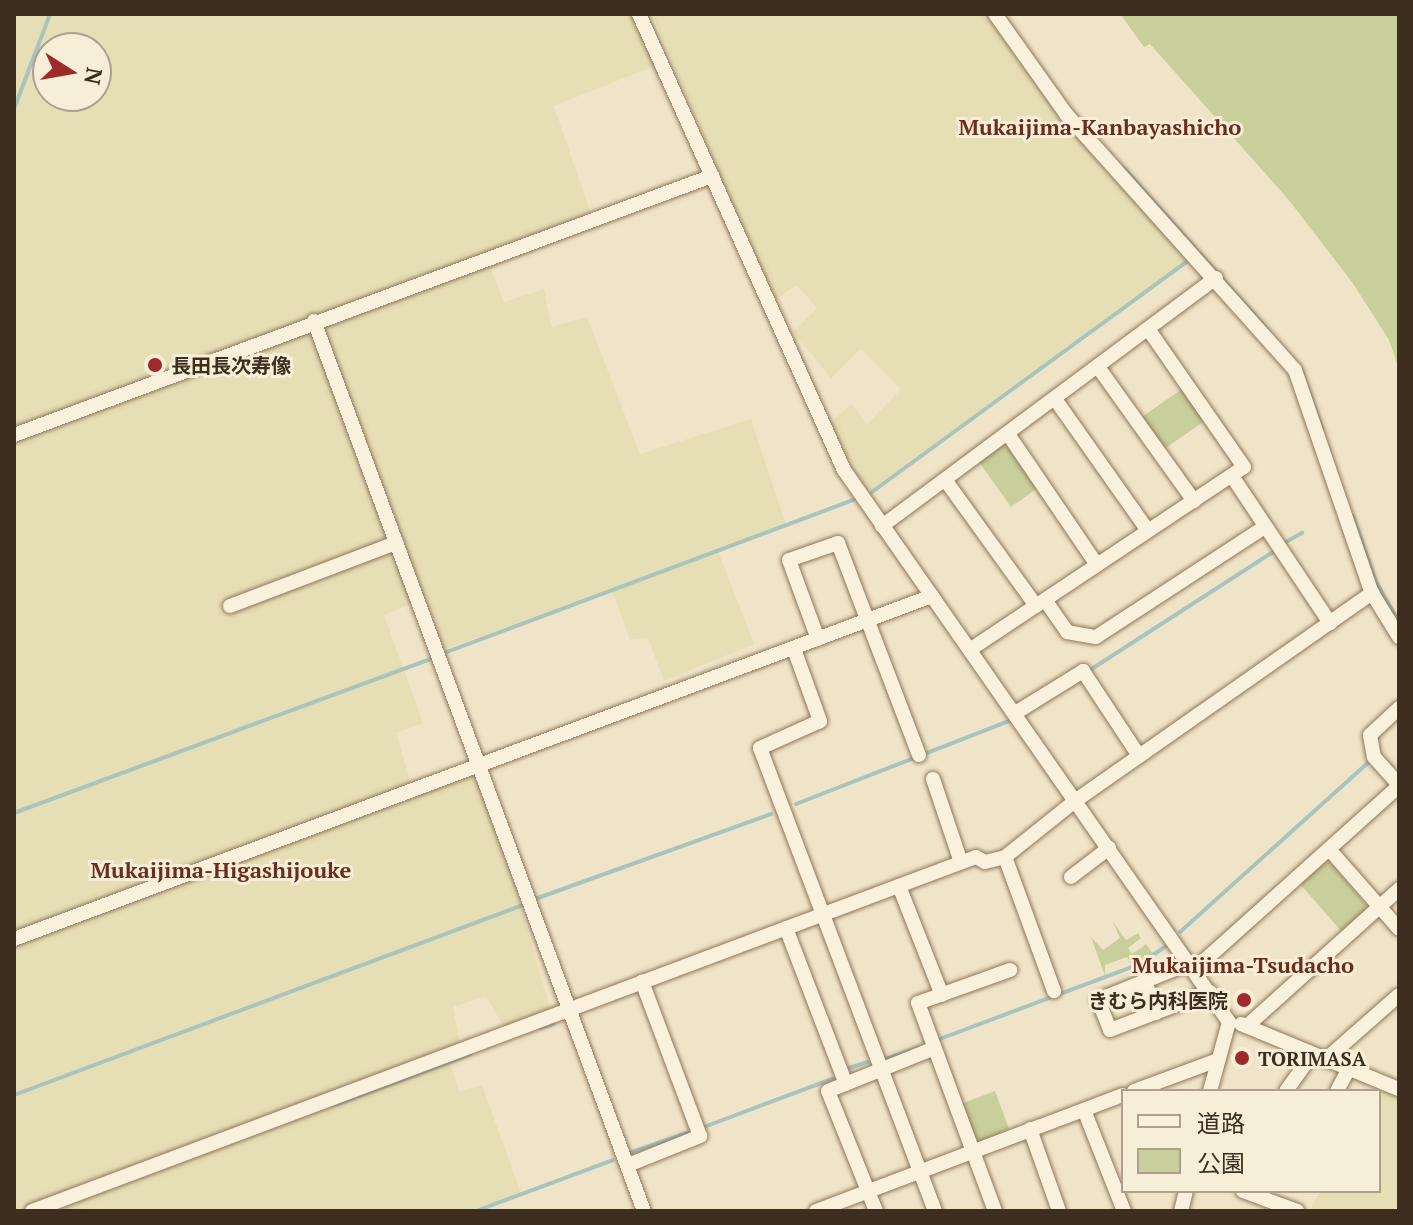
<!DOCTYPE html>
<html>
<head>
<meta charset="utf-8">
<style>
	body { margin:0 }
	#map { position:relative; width:1413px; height:1225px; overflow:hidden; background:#f0e4c8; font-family:"PT Serif","Noto Sans JP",serif }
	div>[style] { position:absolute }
	.farmland>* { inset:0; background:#e6deb5 }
	.green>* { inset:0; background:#c9cf9b; transform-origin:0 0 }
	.stream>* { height:4px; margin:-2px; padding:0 2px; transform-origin:2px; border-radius:2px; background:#a9c4bc }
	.roads { filter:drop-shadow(0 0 2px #8d765c) drop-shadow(0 0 2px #8d765c) }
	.minor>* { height:14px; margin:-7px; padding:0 7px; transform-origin:7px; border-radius:7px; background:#faf1dc }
	.dots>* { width:22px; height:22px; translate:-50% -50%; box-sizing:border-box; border:4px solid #f7eed8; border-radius:50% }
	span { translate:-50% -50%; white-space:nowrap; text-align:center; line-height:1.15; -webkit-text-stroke:6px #f7eed8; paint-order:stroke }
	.poi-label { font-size:20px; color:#3d2e20; font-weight:700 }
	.left { translate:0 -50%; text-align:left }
	.right { translate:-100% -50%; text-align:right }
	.neighbourhood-label { font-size:22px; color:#6b2e1e; font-weight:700 }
	.frame { position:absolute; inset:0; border:16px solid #3d2e20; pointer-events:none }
	.legend { position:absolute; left:1121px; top:1089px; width:260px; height:104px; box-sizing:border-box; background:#f7eed8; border:2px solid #ada18e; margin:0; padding:10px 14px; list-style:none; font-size:24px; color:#3d2e20 }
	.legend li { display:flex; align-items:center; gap:16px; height:40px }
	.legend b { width:40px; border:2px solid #ada18e }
	.north { position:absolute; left:32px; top:32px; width:80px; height:80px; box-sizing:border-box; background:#f7eed8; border:2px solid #ada18e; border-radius:50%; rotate:101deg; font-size:22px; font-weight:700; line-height:32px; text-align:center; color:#3d2e20 }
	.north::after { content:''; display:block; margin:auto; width:28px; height:36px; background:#9e2a2b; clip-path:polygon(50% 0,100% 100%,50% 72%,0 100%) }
</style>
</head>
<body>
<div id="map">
	<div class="farmland">
		<i style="clip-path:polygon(evenodd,14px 14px,643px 14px,662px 63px,554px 106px,593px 220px,491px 269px,504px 302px,544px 289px,551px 327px,587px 317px,640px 454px,751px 419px,786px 524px,719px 553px,754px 644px,664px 681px,648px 638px,630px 640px,612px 591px,445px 649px,425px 598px,384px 615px,423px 723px,396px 733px,413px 790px,480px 765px,551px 1012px,505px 1029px,486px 996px,453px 1007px,460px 1044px,449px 1060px,459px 1092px,482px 1085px,521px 1193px,474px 1211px,14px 1211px,14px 14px,48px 48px,96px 48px,96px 96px,48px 96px,48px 48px)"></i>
		<i style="clip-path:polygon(652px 14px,989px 14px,1191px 257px,867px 496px,829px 423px,852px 404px,867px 424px,901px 389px,861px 349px,831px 378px,793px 332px,817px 308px,797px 285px,773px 301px)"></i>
		<i style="clip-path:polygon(1376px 1088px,1399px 1097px,1399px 1211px,1311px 1209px,1320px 1191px,1379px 1191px)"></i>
	</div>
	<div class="green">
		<i style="clip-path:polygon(1120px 14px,1399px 14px,1399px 369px,1389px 340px,1352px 282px,1288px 199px,1150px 44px,1144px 47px)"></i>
		<i style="left:1182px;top:389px;width:39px;height:49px;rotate:55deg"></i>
		<i style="clip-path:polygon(1000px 445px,1008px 448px,1036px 489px,1011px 507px,979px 462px)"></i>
		<i style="clip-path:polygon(1322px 862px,1331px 863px,1366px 905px,1364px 914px,1342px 932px,1300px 884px)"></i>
		<i style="clip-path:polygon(1113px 922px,1126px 940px,1138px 933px,1141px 938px,1128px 948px,1132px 954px,1146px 944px,1153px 954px,1132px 966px,1127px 957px,1105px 965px,1105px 976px,1091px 937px,1103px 950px,1120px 938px)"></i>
		<i style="clip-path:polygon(995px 1091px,1009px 1129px,981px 1141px,973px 1137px,961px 1104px)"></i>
	</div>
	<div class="stream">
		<i style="left:14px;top:109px;width:102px;rotate:-69.2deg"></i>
		<i style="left:1124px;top:168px;width:215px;rotate:48.4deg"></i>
		<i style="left:1301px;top:369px;width:63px;rotate:70.4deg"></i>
		<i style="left:872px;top:492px;width:394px;rotate:-36.2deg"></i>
		<i style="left:1353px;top:516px;width:70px;rotate:70.8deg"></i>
		<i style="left:1376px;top:582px;width:46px;rotate:60.1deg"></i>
		<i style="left:1284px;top:543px;width:21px;rotate:-29deg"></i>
		<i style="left:444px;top:653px;width:437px;rotate:-20.5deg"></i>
		<i style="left:1090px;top:670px;width:220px;rotate:-32.8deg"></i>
		<i style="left:796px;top:804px;width:231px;rotate:-21.3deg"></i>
		<i style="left:14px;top:813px;width:446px;rotate:-20.3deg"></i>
		<i style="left:535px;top:899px;width:251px;rotate:-19.8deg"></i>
		<i style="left:1180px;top:932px;width:253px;rotate:-42deg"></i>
		<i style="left:540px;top:1028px;width:14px;rotate:-17deg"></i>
		<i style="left:937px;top:1040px;width:215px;rotate:-20.5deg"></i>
		<i style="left:1138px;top:965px;width:37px;rotate:-34deg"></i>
		<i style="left:886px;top:1059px;width:34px;rotate:-19deg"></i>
		<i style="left:849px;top:1068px;width:19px;rotate:-18deg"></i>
		<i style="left:14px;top:1095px;width:543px;rotate:-20.47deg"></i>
		<i style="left:338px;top:1104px;width:142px;rotate:-20.6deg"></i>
		<i style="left:704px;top:1127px;width:137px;rotate:-20.6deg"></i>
		<i style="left:632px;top:1152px;width:58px;rotate:-19.1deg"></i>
		<i style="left:476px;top:1211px;width:146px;rotate:-20.4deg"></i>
	</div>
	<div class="roads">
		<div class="minor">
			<i style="left:639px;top:14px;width:500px;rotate:65.8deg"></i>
			<i style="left:844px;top:470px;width:673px;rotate:55.11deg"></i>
			<i style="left:1229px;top:1022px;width:72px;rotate:105.4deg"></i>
			<i style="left:995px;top:14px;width:123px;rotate:54.6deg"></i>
			<i style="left:1066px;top:114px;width:343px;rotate:48.2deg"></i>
			<i style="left:1295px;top:370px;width:236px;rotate:71deg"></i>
			<i style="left:1372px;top:593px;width:52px;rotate:58.5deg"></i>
			<i style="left:314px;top:321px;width:949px;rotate:69.66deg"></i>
			<i style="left:1098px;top:367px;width:165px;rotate:54.4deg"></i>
			<i style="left:1055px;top:399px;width:161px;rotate:54.8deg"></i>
			<i style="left:1008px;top:434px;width:158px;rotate:55.8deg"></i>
			<i style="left:14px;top:435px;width:745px;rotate:-20.36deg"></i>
			<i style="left:1232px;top:476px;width:177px;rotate:56.3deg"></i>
			<i style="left:946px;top:481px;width:154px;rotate:54.2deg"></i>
			<i style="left:882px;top:526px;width:416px;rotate:-36.6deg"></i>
			<i style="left:1045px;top:600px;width:39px;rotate:55deg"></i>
			<i style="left:1067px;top:632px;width:29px;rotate:10deg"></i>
			<i style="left:1096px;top:637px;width:202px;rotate:-33.1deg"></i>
			<i style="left:230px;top:606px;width:178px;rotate:-20.8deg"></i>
			<i style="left:818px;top:639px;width:84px;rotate:-110.2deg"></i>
			<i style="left:789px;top:560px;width:52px;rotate:-19.1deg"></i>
			<i style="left:838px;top:543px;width:227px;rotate:69.1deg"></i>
			<i style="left:794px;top:649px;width:77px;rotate:70.1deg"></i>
			<i style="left:820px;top:721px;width:66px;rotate:155.8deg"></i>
			<i style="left:760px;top:748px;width:495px;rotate:69.3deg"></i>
			<i style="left:971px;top:649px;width:328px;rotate:-33.7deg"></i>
			<i style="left:1244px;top:467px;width:168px;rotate:-124.8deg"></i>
			<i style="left:1399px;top:708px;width:40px;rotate:137deg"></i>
			<i style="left:1370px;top:735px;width:22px;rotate:80deg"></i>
			<i style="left:1374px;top:757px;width:38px;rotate:48deg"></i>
			<i style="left:1017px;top:712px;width:78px;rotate:-31.8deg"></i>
			<i style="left:1083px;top:671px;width:102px;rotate:56.6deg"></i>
			<i style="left:933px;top:779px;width:88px;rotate:71.4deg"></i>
			<i style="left:1329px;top:849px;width:106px;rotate:48.8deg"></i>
			<i style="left:1005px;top:857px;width:143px;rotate:69.9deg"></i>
			<i style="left:1071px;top:877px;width:48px;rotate:-37.3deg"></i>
			<i style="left:899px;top:886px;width:117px;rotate:68.5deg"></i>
			<i style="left:786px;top:928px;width:167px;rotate:69deg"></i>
			<i style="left:14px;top:939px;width:980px;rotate:-20.49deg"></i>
			<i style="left:1190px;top:963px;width:99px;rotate:158.1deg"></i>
			<i style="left:1098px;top:1000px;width:32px;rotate:68deg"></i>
			<i style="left:1110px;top:1030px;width:107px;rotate:-20.8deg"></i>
			<i style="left:1195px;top:969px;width:274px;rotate:-41.9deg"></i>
			<i style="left:1145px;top:981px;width:34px;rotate:71deg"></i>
			<i style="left:1241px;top:1024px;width:171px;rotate:22.4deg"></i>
			<i style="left:1247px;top:1026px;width:205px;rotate:-42deg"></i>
			<i style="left:1325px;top:1060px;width:98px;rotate:-41.3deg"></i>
			<i style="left:1134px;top:1091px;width:90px;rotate:-20.3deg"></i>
			<i style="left:1286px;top:1091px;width:43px;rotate:-54.5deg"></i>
			<i style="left:1337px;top:1091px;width:24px;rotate:-62deg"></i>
			<i style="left:1084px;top:1110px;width:109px;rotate:68.4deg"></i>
			<i style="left:1030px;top:1129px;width:87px;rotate:70.5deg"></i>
			<i style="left:628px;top:1165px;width:78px;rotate:-21.9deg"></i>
			<i style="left:700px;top:1136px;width:165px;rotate:-110.6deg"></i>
			<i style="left:1243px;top:1191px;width:58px;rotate:20.3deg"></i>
			<i style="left:32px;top:1211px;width:1008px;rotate:-20.56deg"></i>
			<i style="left:976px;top:857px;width:10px;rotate:29deg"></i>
			<i style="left:985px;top:862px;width:21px;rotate:-14deg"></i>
			<i style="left:1005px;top:857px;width:90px;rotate:-38.7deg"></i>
			<i style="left:1075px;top:801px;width:363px;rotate:-35deg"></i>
			<i style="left:816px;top:1211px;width:328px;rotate:-20.7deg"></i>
			<i style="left:876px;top:1211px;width:129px;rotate:-111.8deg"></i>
			<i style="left:828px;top:1091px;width:115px;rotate:-21.9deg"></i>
			<i style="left:995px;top:1211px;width:222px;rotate:-110.3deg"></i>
			<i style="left:918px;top:1003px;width:98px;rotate:-19.7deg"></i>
			<i style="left:1181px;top:1211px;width:21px;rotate:-76deg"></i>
		</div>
	</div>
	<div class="dots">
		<i style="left:155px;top:365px;background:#9e2a2b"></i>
		<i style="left:1244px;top:1000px;background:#9e2a2b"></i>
		<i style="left:1242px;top:1058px;background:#9e2a2b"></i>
	</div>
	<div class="poi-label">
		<span class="left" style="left:171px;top:365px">長田長次寿像</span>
		<span class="right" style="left:1228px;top:1000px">きむら内科医院</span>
		<span class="left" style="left:1258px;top:1058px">TORIMASA</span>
	</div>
	<div class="neighbourhood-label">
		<span style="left:1100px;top:127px">Mukaijima-Kanbayashicho</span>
		<span style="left:221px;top:870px">Mukaijima-Higashijouke</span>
		<span style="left:1243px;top:965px">Mukaijima-Tsudacho</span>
	</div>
	<div class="frame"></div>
	<ul class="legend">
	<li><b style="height:10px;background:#faf1dc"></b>道路</li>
	<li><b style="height:22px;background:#c9cf9b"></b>公園</li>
	</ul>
	<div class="north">N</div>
</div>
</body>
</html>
